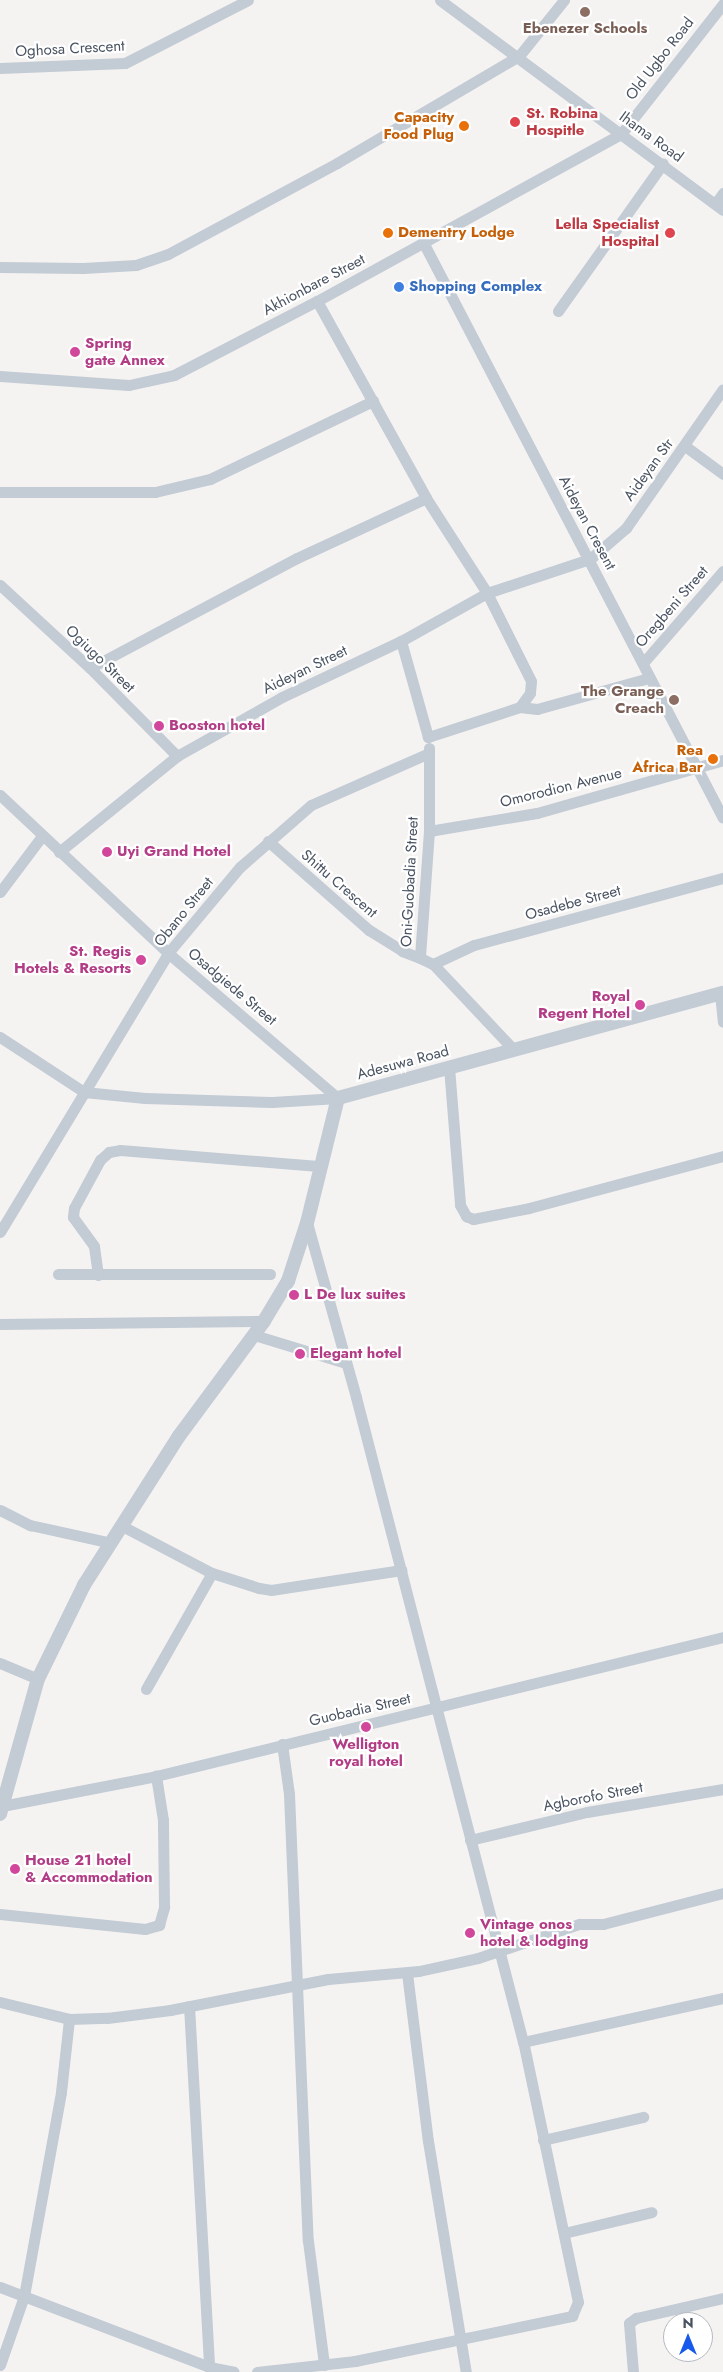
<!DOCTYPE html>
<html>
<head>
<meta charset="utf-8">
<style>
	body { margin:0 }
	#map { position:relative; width:723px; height:2372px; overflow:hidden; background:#f5f3f2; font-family:Jost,sans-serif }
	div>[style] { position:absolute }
	.minor>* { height:11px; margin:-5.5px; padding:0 5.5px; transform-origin:5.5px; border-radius:5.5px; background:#c3cbd4 }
	.tertiary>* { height:14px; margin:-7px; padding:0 7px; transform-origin:7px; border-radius:7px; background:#c3cbd4 }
	.dots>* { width:14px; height:14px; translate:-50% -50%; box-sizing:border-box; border:2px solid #fff; border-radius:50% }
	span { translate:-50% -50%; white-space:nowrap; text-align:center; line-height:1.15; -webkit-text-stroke:4.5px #fff; paint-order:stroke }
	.education-label { font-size:15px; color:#785e54; font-weight:700 }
	.right { translate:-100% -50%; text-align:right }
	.street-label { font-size:15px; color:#495361 }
	.health-label { font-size:15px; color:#be3a42; font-weight:700 }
	.left { translate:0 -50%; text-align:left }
	.food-label { font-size:15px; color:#c56008; font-weight:700 }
	.shop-label { font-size:15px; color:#366cbe; font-weight:700 }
	.hotel-label { font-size:15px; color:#b23c85; font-weight:700 }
	.north { position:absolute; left:663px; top:2312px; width:50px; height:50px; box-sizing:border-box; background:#fff; border:1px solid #b6bac0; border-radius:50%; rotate:0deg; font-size:14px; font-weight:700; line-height:20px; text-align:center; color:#495361 }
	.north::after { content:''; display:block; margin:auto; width:18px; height:22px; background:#1659eb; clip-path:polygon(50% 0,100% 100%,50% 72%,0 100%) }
</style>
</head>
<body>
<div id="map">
	<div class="minor">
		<i style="left:440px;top:0;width:352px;rotate:36.6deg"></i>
		<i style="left:0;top:68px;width:125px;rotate:-2.3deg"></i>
		<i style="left:125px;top:63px;width:138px;rotate:-27.1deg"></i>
		<i style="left:715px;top:204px;width:14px;rotate:-54deg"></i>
		<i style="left:423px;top:242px;width:649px;rotate:62.49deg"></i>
		<i style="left:0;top:267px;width:83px;rotate:0.7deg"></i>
		<i style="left:83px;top:268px;width:53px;rotate:-3.2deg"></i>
		<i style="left:136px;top:265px;width:34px;rotate:-19deg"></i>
		<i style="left:168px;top:254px;width:192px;rotate:-28.3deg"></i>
		<i style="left:337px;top:163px;width:211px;rotate:-30.5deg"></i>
		<i style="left:519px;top:56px;width:72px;rotate:-51.2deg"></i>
		<i style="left:317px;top:301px;width:225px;rotate:61deg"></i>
		<i style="left:426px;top:498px;width:113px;rotate:57.3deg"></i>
		<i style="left:487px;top:593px;width:98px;rotate:63.4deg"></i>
		<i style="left:531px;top:681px;width:12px;rotate:95deg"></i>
		<i style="left:530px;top:693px;width:17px;rotate:126deg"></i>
		<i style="left:520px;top:707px;width:97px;rotate:161.9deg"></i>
		<i style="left:428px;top:737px;width:100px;rotate:-105.7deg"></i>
		<i style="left:558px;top:311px;width:181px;rotate:-54.6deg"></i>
		<i style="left:0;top:376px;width:129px;rotate:4deg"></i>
		<i style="left:129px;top:385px;width:46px;rotate:-12.5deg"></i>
		<i style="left:174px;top:375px;width:161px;rotate:-27.4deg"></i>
		<i style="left:317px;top:301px;width:347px;rotate:-28.8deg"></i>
		<i style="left:621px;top:134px;width:165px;rotate:-51.9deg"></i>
		<i style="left:685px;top:446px;width:47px;rotate:36.4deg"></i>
		<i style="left:0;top:492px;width:155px"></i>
		<i style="left:155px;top:492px;width:57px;rotate:-13.3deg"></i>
		<i style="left:210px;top:479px;width:181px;rotate:-25.6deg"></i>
		<i style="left:0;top:585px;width:122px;rotate:42.7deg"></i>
		<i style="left:90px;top:668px;width:124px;rotate:45.3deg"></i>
		<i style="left:643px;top:663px;width:122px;rotate:-49deg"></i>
		<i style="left:90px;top:668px;width:234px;rotate:-28deg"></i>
		<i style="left:297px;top:558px;width:142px;rotate:-24.9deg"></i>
		<i style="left:520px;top:707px;width:17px;rotate:7deg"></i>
		<i style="left:537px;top:709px;width:116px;rotate:-15.5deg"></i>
		<i style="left:429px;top:748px;width:83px;rotate:90deg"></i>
		<i style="left:429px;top:831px;width:127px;rotate:94.1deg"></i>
		<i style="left:420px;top:958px;width:14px;rotate:25deg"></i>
		<i style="left:433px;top:964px;width:117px;rotate:46.7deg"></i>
		<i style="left:0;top:795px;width:231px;rotate:43.2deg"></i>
		<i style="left:168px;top:953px;width:223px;rotate:40.5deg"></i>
		<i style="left:429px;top:831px;width:109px;rotate:-9.5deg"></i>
		<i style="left:537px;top:813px;width:193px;rotate:-15.9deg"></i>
		<i style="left:268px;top:841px;width:135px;rotate:41.4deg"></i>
		<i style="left:369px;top:930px;width:39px;rotate:32deg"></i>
		<i style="left:402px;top:951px;width:19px;rotate:21deg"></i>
		<i style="left:59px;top:852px;width:152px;rotate:-39.1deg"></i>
		<i style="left:177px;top:756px;width:120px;rotate:-29.3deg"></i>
		<i style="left:282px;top:697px;width:132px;rotate:-25.2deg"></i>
		<i style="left:401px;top:641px;width:98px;rotate:-29.2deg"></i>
		<i style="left:487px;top:593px;width:108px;rotate:-18.3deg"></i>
		<i style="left:590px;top:559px;width:48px;rotate:-40.7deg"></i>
		<i style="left:626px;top:528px;width:169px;rotate:-55.1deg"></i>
		<i style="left:0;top:892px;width:70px;rotate:-53.1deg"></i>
		<i style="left:433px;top:964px;width:45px;rotate:-24.9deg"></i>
		<i style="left:474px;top:945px;width:258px;rotate:-15.1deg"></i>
		<i style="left:720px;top:994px;width:28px;rotate:84deg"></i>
		<i style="left:0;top:1037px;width:100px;rotate:33.2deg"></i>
		<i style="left:84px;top:1092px;width:61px;rotate:5.6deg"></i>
		<i style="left:145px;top:1098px;width:127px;rotate:1.8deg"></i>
		<i style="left:272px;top:1102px;width:66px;rotate:-3.5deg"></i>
		<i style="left:449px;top:1067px;width:138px;rotate:85.4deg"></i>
		<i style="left:460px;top:1205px;width:13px;rotate:61deg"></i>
		<i style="left:466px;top:1216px;width:8px;rotate:23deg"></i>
		<i style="left:473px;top:1219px;width:57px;rotate:-11.1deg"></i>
		<i style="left:529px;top:1208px;width:201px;rotate:-15deg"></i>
		<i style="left:0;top:1232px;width:326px;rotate:-58.9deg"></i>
		<i style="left:168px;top:953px;width:112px;rotate:-50.1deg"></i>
		<i style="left:240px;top:867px;width:94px;rotate:-41.1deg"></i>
		<i style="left:311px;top:805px;width:129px;rotate:-23.8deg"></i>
		<i style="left:58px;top:1274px;width:212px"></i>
		<i style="left:98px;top:1275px;width:29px;rotate:-98deg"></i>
		<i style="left:94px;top:1246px;width:36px;rotate:-126deg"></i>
		<i style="left:73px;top:1217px;width:9px;rotate:-84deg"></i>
		<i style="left:74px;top:1208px;width:55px;rotate:-61.6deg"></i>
		<i style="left:100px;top:1160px;width:12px;rotate:-42deg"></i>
		<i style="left:109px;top:1152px;width:11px;rotate:-10deg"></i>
		<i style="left:120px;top:1150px;width:202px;rotate:4.6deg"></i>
		<i style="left:0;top:1324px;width:264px;rotate:-0.7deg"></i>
		<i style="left:254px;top:1335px;width:96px;rotate:16.9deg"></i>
		<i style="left:0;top:1510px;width:34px;rotate:27deg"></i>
		<i style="left:30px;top:1525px;width:83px;rotate:12.5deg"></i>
		<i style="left:122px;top:1526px;width:102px;rotate:27.6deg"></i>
		<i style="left:212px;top:1573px;width:49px;rotate:17.7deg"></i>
		<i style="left:259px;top:1588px;width:12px;rotate:9deg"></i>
		<i style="left:271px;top:1590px;width:132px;rotate:-8.7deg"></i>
		<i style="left:0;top:1663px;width:41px;rotate:22.8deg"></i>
		<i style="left:146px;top:1689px;width:133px;rotate:-60.4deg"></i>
		<i style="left:282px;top:1744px;width:50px;rotate:82deg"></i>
		<i style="left:289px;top:1794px;width:447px;rotate:87.6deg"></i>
		<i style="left:308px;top:2241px;width:125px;rotate:82.6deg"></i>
		<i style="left:2px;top:1806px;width:157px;rotate:-11deg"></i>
		<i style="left:156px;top:1776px;width:584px;rotate:-13.77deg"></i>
		<i style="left:470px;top:1840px;width:120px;rotate:-13.5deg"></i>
		<i style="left:587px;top:1812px;width:138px;rotate:-9.6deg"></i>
		<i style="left:0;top:1914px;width:146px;rotate:5.9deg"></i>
		<i style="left:145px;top:1929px;width:15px;rotate:-16deg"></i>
		<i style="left:159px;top:1925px;width:19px;rotate:-74deg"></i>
		<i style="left:164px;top:1907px;width:87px;rotate:-90.7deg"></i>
		<i style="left:163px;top:1820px;width:45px;rotate:-99deg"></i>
		<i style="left:407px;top:1973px;width:169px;rotate:82.9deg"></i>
		<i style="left:428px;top:2141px;width:234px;rotate:80.7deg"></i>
		<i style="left:0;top:2002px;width:71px;rotate:13.8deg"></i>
		<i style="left:69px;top:2019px;width:38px;rotate:-2deg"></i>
		<i style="left:107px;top:2018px;width:64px;rotate:-7.2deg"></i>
		<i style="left:170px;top:2010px;width:161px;rotate:-11.1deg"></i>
		<i style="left:328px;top:1979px;width:91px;rotate:-5deg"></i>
		<i style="left:419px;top:1971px;width:60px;rotate:-12.4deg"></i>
		<i style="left:478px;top:1958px;width:107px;rotate:-18.6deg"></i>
		<i style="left:579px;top:1924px;width:24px"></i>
		<i style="left:603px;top:1924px;width:124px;rotate:-14.5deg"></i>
		<i style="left:189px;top:2006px;width:362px;rotate:86.8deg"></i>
		<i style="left:523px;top:2042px;width:205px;rotate:-12.4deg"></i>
		<i style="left:543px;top:2140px;width:103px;rotate:-13deg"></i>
		<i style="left:564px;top:2233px;width:90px;rotate:-13.4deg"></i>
		<i style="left:0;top:2287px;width:224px;rotate:20.9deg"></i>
		<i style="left:209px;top:2367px;width:25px;rotate:11deg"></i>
		<i style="left:0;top:2365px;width:73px;rotate:-70.8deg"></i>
		<i style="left:24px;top:2296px;width:207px;rotate:-79.7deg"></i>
		<i style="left:61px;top:2092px;width:73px;rotate:-83.7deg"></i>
		<i style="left:257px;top:2372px;width:99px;rotate:-6.4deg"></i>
		<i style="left:355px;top:2361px;width:222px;rotate:-11.7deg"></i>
		<i style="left:572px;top:2316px;width:15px;rotate:-67deg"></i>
		<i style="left:578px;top:2302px;width:266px;rotate:-101.9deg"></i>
		<i style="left:523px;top:2042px;width:666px;rotate:-104.52deg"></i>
		<i style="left:356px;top:1397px;width:181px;rotate:-105.7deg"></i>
		<i style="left:633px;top:2372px;width:49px;rotate:-94.7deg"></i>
		<i style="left:629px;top:2323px;width:9px;rotate:-36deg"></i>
		<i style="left:636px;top:2318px;width:89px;rotate:-12.9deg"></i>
	</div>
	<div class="tertiary">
		<i style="left:0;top:1814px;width:140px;rotate:-74.3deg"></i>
		<i style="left:38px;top:1679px;width:105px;rotate:-63.9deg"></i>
		<i style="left:84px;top:1585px;width:177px;rotate:-57.5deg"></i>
		<i style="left:179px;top:1436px;width:143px;rotate:-53.5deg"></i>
		<i style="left:264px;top:1321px;width:47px;rotate:-59deg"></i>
		<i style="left:288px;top:1281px;width:61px;rotate:-71.9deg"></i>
		<i style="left:307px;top:1223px;width:129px;rotate:-76.1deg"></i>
		<i style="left:338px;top:1098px;width:399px;rotate:-15.3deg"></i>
	</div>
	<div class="dots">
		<i style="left:585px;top:12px;background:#8d6e63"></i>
		<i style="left:515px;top:122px;background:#e0444e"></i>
		<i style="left:464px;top:126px;background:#e8710a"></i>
		<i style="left:388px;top:233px;background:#e8710a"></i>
		<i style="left:670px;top:233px;background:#e0444e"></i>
		<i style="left:399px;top:287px;background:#3f7fe0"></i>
		<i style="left:75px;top:352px;background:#d1479c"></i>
		<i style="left:674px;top:700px;background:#8d6e63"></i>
		<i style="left:159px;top:726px;background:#d1479c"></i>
		<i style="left:713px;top:759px;background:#e8710a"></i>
		<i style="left:107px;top:852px;background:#d1479c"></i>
		<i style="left:141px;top:960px;background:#d1479c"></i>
		<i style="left:640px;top:1005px;background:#d1479c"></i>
		<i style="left:294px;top:1295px;background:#d1479c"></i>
		<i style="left:300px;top:1354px;background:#d1479c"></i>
		<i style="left:366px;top:1727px;background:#d1479c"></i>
		<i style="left:15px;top:1869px;background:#d1479c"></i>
		<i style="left:470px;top:1933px;background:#d1479c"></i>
	</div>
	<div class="education-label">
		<span style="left:585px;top:29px">Ebenezer Schools</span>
		<span class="right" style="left:664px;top:700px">The Grange<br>Creach</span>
	</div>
	<div class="street-label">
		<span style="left:70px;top:49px;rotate:-3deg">Oghosa Crescent</span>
		<span style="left:660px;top:59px;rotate:-52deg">Old Ugbo Road</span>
		<span style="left:651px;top:137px;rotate:36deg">Ihama Road</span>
		<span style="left:314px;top:285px;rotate:-28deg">Akhionbare Street</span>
		<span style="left:649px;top:470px;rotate:-54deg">Aideyan Str</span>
		<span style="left:587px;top:523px;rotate:62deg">Aideyan Cresent</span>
		<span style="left:672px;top:607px;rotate:-49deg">Oregbeni Street</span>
		<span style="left:100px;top:659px;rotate:44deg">Ogiugo Street</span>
		<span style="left:305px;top:670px;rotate:-26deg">Aideyan Street</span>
		<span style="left:561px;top:788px;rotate:-14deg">Omorodion Avenue</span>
		<span style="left:410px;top:882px;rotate:-87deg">Oni-Guobadia Street</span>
		<span style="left:339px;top:884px;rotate:41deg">Shittu Crescent</span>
		<span style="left:573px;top:903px;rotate:-15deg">Osadebe Street</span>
		<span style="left:184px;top:912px;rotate:-51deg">Obano Street</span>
		<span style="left:232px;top:987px;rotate:40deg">Osadgiede Street</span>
		<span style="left:403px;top:1063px;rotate:-15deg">Adesuwa Road</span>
		<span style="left:360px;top:1710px;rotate:-13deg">Guobadia Street</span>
		<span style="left:593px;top:1797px;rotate:-11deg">Agborofo Street</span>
	</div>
	<div class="health-label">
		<span class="left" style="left:526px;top:122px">St. Robina<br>Hospitle</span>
		<span class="right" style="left:659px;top:233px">Lella Specialist<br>Hospital</span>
	</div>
	<div class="food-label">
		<span class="right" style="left:454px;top:126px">Capacity<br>Food Plug</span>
		<span class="left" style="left:398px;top:233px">Dementry Lodge</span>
		<span class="right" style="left:703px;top:759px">Rea<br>Africa Bar</span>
	</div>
	<div class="shop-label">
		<span class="left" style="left:409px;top:287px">Shopping Complex</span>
	</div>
	<div class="hotel-label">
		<span class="left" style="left:85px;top:352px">Spring<br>gate Annex</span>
		<span class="left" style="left:169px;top:726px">Booston hotel</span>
		<span class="left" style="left:117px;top:852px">Uyi Grand Hotel</span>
		<span class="right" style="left:131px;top:960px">St. Regis<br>Hotels &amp; Resorts</span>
		<span class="right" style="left:630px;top:1005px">Royal<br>Regent Hotel</span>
		<span class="left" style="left:304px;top:1295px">L De lux suites</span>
		<span class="left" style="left:310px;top:1354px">Elegant hotel</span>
		<span style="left:366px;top:1753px">Welligton<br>royal hotel</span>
		<span class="left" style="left:25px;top:1869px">House 21 hotel<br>&amp; Accommodation</span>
		<span class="left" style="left:480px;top:1933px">Vintage onos<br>hotel &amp; lodging</span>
	</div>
	<div class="north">N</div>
</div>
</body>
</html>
